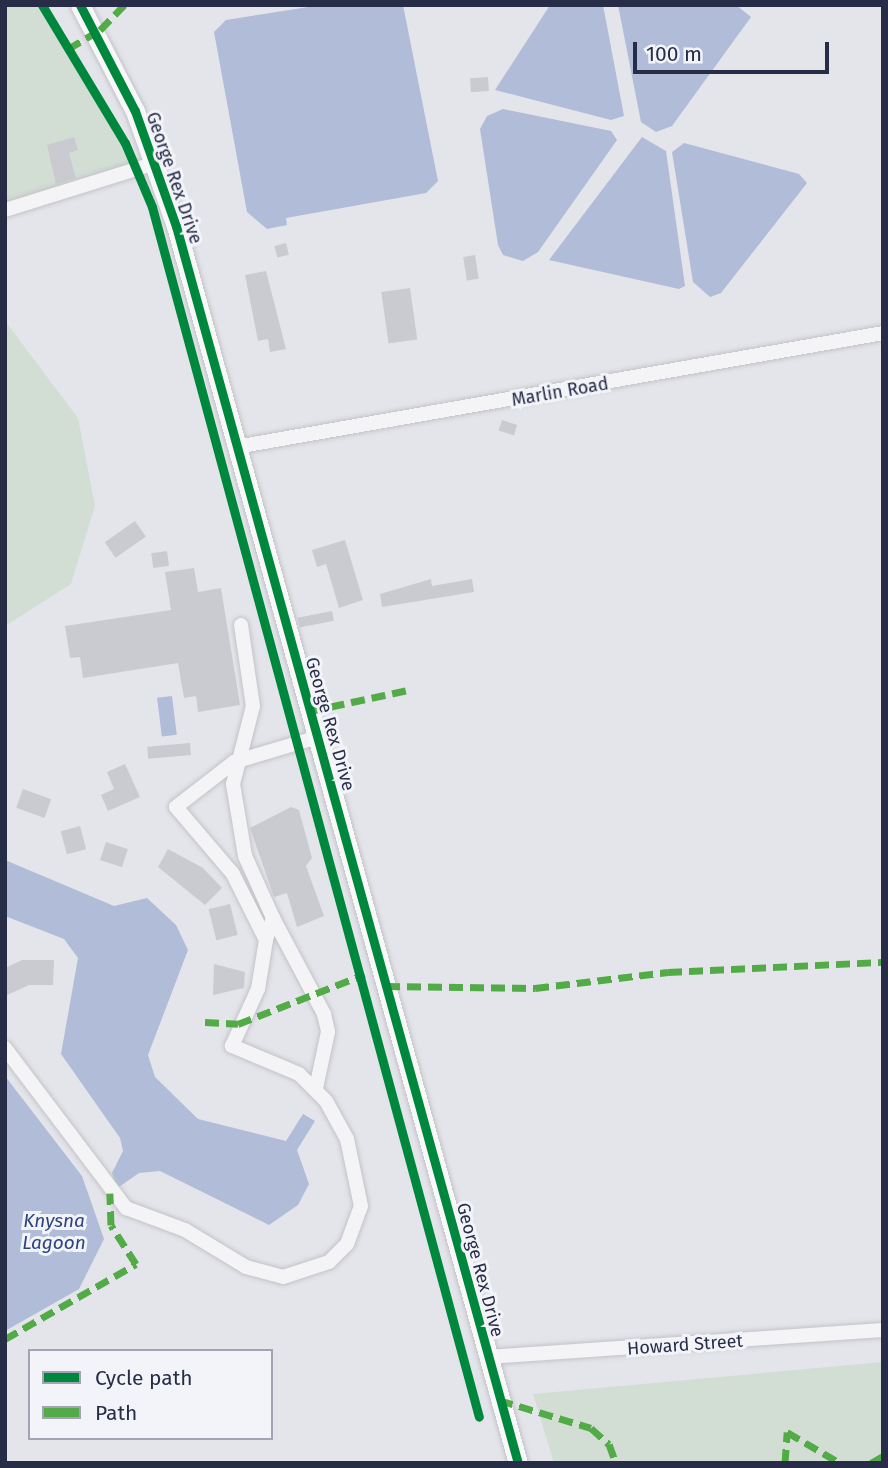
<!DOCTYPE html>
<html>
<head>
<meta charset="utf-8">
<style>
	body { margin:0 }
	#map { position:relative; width:888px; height:1468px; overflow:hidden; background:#e4e5ea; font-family:"Fira Sans",sans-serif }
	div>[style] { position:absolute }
	.green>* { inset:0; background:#d2ddd4 }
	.water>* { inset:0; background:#b0bcd8; transform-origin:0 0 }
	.building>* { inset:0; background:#cacbd1; transform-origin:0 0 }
	.roads { filter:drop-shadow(0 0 2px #c2c3c8) drop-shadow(0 0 2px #c2c3c8) }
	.street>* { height:14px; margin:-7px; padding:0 7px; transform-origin:7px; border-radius:7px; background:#f4f4f7 }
	.secondary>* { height:19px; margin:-9.5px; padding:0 9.5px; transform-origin:9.5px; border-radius:9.5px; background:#f8f8f8 }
	.quiet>* { height:7px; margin-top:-3.5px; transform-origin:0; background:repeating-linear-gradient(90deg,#53ab47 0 14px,transparent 0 21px) }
	.cycleway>* { height:9px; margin:-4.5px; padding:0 4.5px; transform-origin:4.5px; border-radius:4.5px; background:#00873e }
	span { translate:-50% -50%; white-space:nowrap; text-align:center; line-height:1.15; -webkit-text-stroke:6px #f3f4f9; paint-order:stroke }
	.street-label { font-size:18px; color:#282d47 }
	.water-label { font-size:19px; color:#2d4280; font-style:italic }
	.frame { position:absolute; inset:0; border:7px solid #282d47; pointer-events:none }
	.legend { position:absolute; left:28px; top:1349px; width:245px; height:91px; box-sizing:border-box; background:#f3f4f9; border:2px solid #a2a4b2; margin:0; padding:9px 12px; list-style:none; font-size:21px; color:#282d47 }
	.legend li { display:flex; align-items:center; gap:14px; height:35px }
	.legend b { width:35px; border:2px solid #a2a4b2 }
	.scale { position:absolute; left:633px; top:42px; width:196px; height:32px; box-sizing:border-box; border:4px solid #282d47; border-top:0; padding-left:9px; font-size:21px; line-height:24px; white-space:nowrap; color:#282d47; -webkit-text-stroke:5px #f3f4f9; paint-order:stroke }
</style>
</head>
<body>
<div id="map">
	<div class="green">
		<i style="clip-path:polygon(5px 5px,39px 5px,137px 170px,5px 204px)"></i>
		<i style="clip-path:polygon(5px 321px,78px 418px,95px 506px,71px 584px,5px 626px)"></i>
		<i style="clip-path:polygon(883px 1362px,883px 1463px,554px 1463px,533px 1394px)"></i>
	</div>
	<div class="water">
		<i style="clip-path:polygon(321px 5px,403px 5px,438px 181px,426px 193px,286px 218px,287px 225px,267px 229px,247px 212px,214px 32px,226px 20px)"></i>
		<i style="clip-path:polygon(550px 5px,603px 5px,624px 116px,611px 120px,495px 90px)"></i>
		<i style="clip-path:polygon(618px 5px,736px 5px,751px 17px,672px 126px,656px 132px,641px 122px)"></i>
		<i style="clip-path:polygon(503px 109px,611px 131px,617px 140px,538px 252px,523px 261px,503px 255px,498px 245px,480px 129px,487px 116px)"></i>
		<i style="clip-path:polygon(642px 137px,666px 151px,685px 286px,679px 289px,549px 260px)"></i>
		<i style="clip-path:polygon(684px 143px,799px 174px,807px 183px,721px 293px,710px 297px,693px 282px,672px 152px)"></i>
		<i style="left:172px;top:696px;width:39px;height:15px;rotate:83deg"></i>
		<i style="clip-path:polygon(5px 860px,114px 906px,147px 898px,176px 925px,188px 950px,148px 1055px,155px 1077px,198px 1119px,286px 1141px,303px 1114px,315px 1121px,297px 1150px,309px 1184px,298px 1205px,269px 1225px,160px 1171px,139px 1173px,116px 1189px,112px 1173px,123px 1151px,120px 1138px,61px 1054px,78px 958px,64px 939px,5px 916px)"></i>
		<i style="clip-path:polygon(5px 1076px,82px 1176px,104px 1239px,79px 1289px,5px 1331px)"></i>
	</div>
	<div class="building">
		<i style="left:488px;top:77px;width:14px;height:18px;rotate:86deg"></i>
		<i style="clip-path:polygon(74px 137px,78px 150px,69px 153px,76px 178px,56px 184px,47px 145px)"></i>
		<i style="left:286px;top:243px;width:12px;height:12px;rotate:76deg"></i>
		<i style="left:475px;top:255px;width:24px;height:12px;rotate:81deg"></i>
		<i style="clip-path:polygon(266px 271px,286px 349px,270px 352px,268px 339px,258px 341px,245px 275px)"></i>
		<i style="left:410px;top:288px;width:52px;height:29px;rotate:82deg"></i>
		<i style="left:502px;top:420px;width:16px;height:11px;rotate:18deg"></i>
		<i style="left:135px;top:521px;width:19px;height:37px;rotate:55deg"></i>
		<i style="clip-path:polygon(345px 540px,363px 600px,339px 608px,326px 564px,317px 567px,312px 550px)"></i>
		<i style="left:167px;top:551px;width:15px;height:16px;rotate:82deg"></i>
		<i style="clip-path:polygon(194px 568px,198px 592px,221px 588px,240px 705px,198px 712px,196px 696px,184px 698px,178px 663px,83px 678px,80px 657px,70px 658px,65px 626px,171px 610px,165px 572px)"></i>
		<i style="clip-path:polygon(431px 579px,432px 586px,472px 579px,474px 592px,382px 607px,380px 594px)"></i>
		<i style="left:332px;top:611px;width:10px;height:35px;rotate:79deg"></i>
		<i style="left:190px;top:743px;width:12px;height:43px;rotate:85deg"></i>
		<i style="clip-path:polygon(125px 764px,140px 797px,108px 811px,101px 795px,114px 789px,107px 772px)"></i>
		<i style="left:23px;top:789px;width:30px;height:20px;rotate:20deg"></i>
		<i style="clip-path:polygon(291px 807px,299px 810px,312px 858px,306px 866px,324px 916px,297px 927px,287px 893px,274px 897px,250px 828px)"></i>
		<i style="left:80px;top:826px;width:24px;height:20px;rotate:75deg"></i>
		<i style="left:106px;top:842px;width:23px;height:19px;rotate:18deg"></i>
		<i style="clip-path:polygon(168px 849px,203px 868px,222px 888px,205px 905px,158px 867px)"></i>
		<i style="left:230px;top:904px;width:32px;height:22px;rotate:76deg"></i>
		<i style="clip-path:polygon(22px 960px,54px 960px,53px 985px,29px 985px,5px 996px,5px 968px)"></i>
		<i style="clip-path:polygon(214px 964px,245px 972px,244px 988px,213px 995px)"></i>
	</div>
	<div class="roads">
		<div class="street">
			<i style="left:5px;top:210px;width:158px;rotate:-17.3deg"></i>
			<i style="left:236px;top:447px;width:657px;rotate:-9.99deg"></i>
			<i style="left:241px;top:625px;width:82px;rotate:81.6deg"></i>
			<i style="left:253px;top:706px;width:81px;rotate:104.4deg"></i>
			<i style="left:233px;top:784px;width:73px;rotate:80.5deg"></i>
			<i style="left:245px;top:856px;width:68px;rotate:65.7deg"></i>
			<i style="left:273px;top:918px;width:23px;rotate:108deg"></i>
			<i style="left:273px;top:918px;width:109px;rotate:62deg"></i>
			<i style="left:324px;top:1014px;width:18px;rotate:77deg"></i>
			<i style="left:328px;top:1032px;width:57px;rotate:102.1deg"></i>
			<i style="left:5px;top:1048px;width:201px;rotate:52.9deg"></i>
			<i style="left:126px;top:1208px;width:63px;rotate:20.4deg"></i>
			<i style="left:185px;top:1230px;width:71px;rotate:31.2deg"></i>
			<i style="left:246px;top:1267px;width:38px;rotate:15deg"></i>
			<i style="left:283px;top:1277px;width:48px;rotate:-18.1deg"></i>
			<i style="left:329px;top:1262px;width:25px;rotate:-45deg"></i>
			<i style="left:347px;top:1244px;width:40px;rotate:-69.8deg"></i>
			<i style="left:361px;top:1206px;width:68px;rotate:-101.8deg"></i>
			<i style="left:347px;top:1139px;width:43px;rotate:-118.9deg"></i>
			<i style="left:326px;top:1101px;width:38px;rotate:-135deg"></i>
			<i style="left:299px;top:1074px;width:73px;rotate:-157.3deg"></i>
			<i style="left:232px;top:1046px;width:63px;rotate:-65.5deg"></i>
			<i style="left:258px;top:989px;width:50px;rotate:-80.7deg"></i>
			<i style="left:266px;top:940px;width:74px;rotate:-116.6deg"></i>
			<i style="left:233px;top:874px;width:88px;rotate:-130.4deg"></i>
			<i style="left:176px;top:807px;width:73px;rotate:-37.8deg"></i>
			<i style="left:234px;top:762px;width:88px;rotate:-16.6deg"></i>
			<i style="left:487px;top:1357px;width:397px;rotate:-3.9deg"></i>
		</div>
		<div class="secondary">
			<i style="left:80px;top:5px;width:119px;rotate:62.6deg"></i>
			<i style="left:135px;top:111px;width:122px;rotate:70.4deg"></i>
			<i style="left:176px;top:226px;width:1283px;rotate:74.55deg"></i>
		</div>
	</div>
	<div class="quiet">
		<i style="left:68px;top:49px;width:37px;rotate:-31deg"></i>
		<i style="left:100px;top:30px;width:35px;rotate:-46deg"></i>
		<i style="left:310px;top:711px;width:105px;rotate:-12.1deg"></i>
		<i style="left:386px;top:986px;width:149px;rotate:0.8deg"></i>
		<i style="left:535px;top:988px;width:134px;rotate:-6.9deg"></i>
		<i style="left:668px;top:972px;width:215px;rotate:-2.7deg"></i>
		<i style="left:205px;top:1022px;width:33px;rotate:3deg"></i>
		<i style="left:238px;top:1024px;width:136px;rotate:-21.5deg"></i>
		<i style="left:5px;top:1339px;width:151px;rotate:-29.8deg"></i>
		<i style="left:136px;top:1264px;width:46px;rotate:-122.7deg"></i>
		<i style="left:111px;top:1225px;width:32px;rotate:-92deg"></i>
		<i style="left:499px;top:1400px;width:96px;rotate:16.9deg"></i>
		<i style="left:591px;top:1428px;width:24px;rotate:42deg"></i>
		<i style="left:609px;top:1444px;width:20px;rotate:70deg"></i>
		<i style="left:785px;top:1463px;width:31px;rotate:-86deg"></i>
		<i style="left:787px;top:1432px;width:61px;rotate:30.3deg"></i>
		<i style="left:871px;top:1463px;width:14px;rotate:-30deg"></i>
	</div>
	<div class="cycleway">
		<i style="left:42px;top:5px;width:161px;rotate:59deg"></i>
		<i style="left:125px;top:143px;width:69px;rotate:67.1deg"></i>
		<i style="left:152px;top:207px;width:1253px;rotate:74.88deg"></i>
		<i style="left:80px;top:5px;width:119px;rotate:62.6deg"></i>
		<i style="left:135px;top:111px;width:122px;rotate:70.4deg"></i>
		<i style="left:176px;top:226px;width:1283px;rotate:74.55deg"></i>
	</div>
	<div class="street-label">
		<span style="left:174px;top:178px;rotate:71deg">George Rex Drive</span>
		<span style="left:560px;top:392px;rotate:-10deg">Marlin Road</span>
		<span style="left:330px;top:724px;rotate:74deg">George Rex Drive</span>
		<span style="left:480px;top:1270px;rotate:75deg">George Rex Drive</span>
		<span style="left:685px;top:1345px;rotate:-4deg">Howard Street</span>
	</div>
	<div class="water-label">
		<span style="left:54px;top:1232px">Knysna<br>Lagoon</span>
	</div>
	<div class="frame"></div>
	<ul class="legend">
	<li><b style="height:9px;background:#00873e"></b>Cycle path</li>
	<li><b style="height:9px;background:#53ab47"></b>Path</li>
	</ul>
	<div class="scale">100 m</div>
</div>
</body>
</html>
